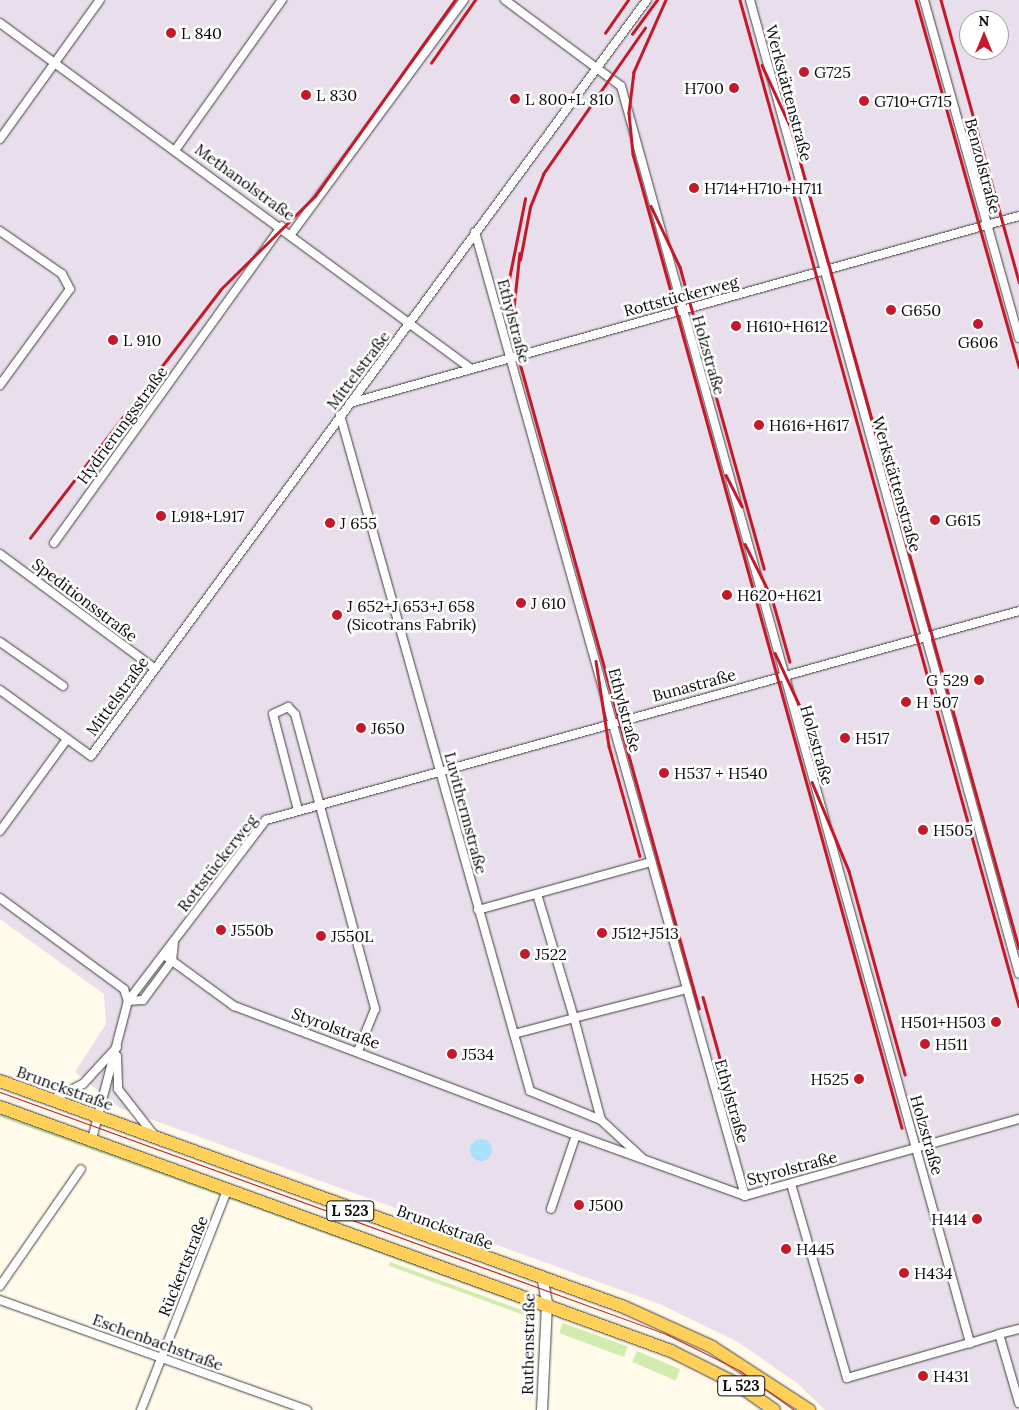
<!DOCTYPE html>
<html>
<head>
<meta charset="utf-8">
<style>
	body { margin:0 }
	#map { position:relative; width:1019px; height:1410px; overflow:hidden; background:#fffae9; font-family:Lora,serif }
	div>[style] { position:absolute }
	.industrial>* { inset:0; background:#e9deeb }
	.green>* { inset:0; background:#d2ecb0; transform-origin:0 0 }
	.water>* { inset:0; background:#a9e0fb }
	.round { border-radius:50% }
	.roads { filter:drop-shadow(0 0 1px #3e3e3e) drop-shadow(0 0 1px #3e3e3e) }
	.minor>* { height:8px; margin:-4px; padding:0 4px; transform-origin:4px; border-radius:4px; background:#fff }
	.tertiary>* { height:10px; margin:-5px; padding:0 5px; transform-origin:5px; border-radius:5px; background:#fff }
	.primary>* { height:12px; margin:-6px; padding:0 6px; transform-origin:6px; border-radius:6px; background:#ffd059 }
	.tram>* { height:1px; margin:-0.5px; padding:0 0.5px; transform-origin:0.5px; border-radius:0.5px; background:#c51929 }
	.rail>* { height:2.5px; margin:-1.25px; padding:0 1.25px; transform-origin:1.25px; border-radius:1.25px; background:#c51929 }
	.dots>* { width:14px; height:14px; translate:-50% -50%; box-sizing:border-box; border:2px solid #fff; border-radius:50% }
	span { translate:-50% -50%; white-space:nowrap; text-align:center; line-height:1.15; -webkit-text-stroke:5px #fff; paint-order:stroke }
	.shield-label span { padding:1px 4px; background:#fff; border:1px solid; border-radius:4px; -webkit-text-stroke-width:0 }
	.shield-label { font-size:15px; color:#0b0b0b; font-weight:700 }
	.poi-label { font-size:16px; color:#0b0b0b }
	.left { translate:0 -50%; text-align:left }
	.right { translate:-100% -50%; text-align:right }
	.street-label { font-size:16px; color:#0b0b0b }
	.north { position:absolute; left:959px; top:10px; width:50px; height:50px; box-sizing:border-box; background:#fff; border:1px solid #9d9d9d; border-radius:50%; rotate:0deg; font-size:14px; font-weight:700; line-height:20px; text-align:center; color:#0b0b0b }
	.north::after { content:''; display:block; margin:auto; width:18px; height:22px; background:#c51929; clip-path:polygon(50% 0,100% 100%,50% 72%,0 100%) }
</style>
</head>
<body>
<div id="map">
	<div class="industrial">
		<i style="clip-path:polygon(evenodd,0 0,1019px 0,1019px 1410px,825px 1410px,797px 1383px,738px 1342px,662px 1305px,120px 1108px,75px 1072px,106px 1024px,104px 994px,0 919px,0 0,969px 20px,999px 20px,999px 50px,969px 50px,969px 20px)"></i>
	</div>
	<div class="green">
		<i style="clip-path:polygon(0 1112px,541px 1308px,541px 1311px,0 1117px)"></i>
		<i style="left:390px;top:1262px;width:148px;height:4px;rotate:20deg"></i>
		<i style="left:563px;top:1323px;width:69px;height:11px;rotate:20deg"></i>
		<i style="left:637px;top:1351px;width:47px;height:12px;rotate:23deg"></i>
	</div>
	<div class="water">
		<i class="round" style="left:470px;top:1139px;width:22px;height:22px"></i>
	</div>
	<div class="roads">
		<div class="minor">
			<i style="left:505px;top:0;width:144px;rotate:36.6deg"></i>
			<i style="left:621px;top:86px;width:1305px;rotate:74.48deg"></i>
			<i style="left:970px;top:1343px;width:30px;rotate:-17deg"></i>
			<i style="left:999px;top:1334px;width:72px;rotate:73.8deg"></i>
			<i style="left:750px;top:0;width:1010px;rotate:74.56deg"></i>
			<i style="left:924px;top:0;width:351px;rotate:74.3deg"></i>
			<i style="left:0;top:23px;width:583px;rotate:36.28deg"></i>
			<i style="left:0;top:139px;width:171px;rotate:-54.3deg"></i>
			<i style="left:176px;top:149px;width:183px;rotate:-54.6deg"></i>
			<i style="left:0;top:231px;width:75px;rotate:34.7deg"></i>
			<i style="left:62px;top:274px;width:17px;rotate:62deg"></i>
			<i style="left:70px;top:289px;width:119px;rotate:126.1deg"></i>
			<i style="left:475px;top:232px;width:1001px;rotate:74.35deg"></i>
			<i style="left:292px;top:233px;width:290px;rotate:-53.6deg"></i>
			<i style="left:350px;top:403px;width:695px;rotate:-15.62deg"></i>
			<i style="left:340px;top:415px;width:702px;rotate:74.3deg"></i>
			<i style="left:530px;top:1091px;width:77px;rotate:22.2deg"></i>
			<i style="left:601px;top:1120px;width:56px;rotate:42.8deg"></i>
			<i style="left:54px;top:543px;width:390px;rotate:-54.3deg"></i>
			<i style="left:0;top:554px;width:192px;rotate:36.5deg"></i>
			<i style="left:0;top:642px;width:77px;rotate:34.9deg"></i>
			<i style="left:0;top:690px;width:112px;rotate:36deg"></i>
			<i style="left:91px;top:756px;width:938px;rotate:-53.67deg"></i>
			<i style="left:298px;top:810px;width:99px;rotate:-104.6deg"></i>
			<i style="left:273px;top:714px;width:17px;rotate:-25deg"></i>
			<i style="left:288px;top:707px;width:10px;rotate:45deg"></i>
			<i style="left:295px;top:714px;width:306px;rotate:74.8deg"></i>
			<i style="left:375px;top:1009px;width:45px;rotate:112deg"></i>
			<i style="left:0;top:831px;width:114px;rotate:-53.9deg"></i>
			<i style="left:0;top:898px;width:154px;rotate:36.3deg"></i>
			<i style="left:124px;top:989px;width:13px;rotate:72deg"></i>
			<i style="left:478px;top:910px;width:180px;rotate:-15.5deg"></i>
			<i style="left:164px;top:955px;width:87px;rotate:36.1deg"></i>
			<i style="left:234px;top:1006px;width:366px;rotate:20.7deg"></i>
			<i style="left:576px;top:1135px;width:78px;rotate:108.7deg"></i>
			<i style="left:128px;top:1001px;width:15px;rotate:-4deg"></i>
			<i style="left:143px;top:1000px;width:49px;rotate:-53.4deg"></i>
			<i style="left:172px;top:961px;width:18px;rotate:-84deg"></i>
			<i style="left:514px;top:1034px;width:62px;rotate:-14.9deg"></i>
			<i style="left:574px;top:1018px;width:129px;rotate:-106.6deg"></i>
			<i style="left:117px;top:1056px;width:33px;rotate:88deg"></i>
			<i style="left:118px;top:1089px;width:58px;rotate:52deg"></i>
			<i style="left:53px;top:1099px;width:34px;rotate:-27deg"></i>
			<i style="left:83px;top:1084px;width:50px;rotate:-47.4deg"></i>
			<i style="left:601px;top:1120px;width:106px;rotate:-104.8deg"></i>
			<i style="left:574px;top:1018px;width:117px;rotate:-14.4deg"></i>
			<i style="left:576px;top:1135px;width:180px;rotate:19.8deg"></i>
			<i style="left:745px;top:1196px;width:285px;rotate:-15.7deg"></i>
			<i style="left:92px;top:1139px;width:143px;rotate:-75.4deg"></i>
			<i style="left:128px;top:1001px;width:228px;rotate:-52.7deg"></i>
			<i style="left:266px;top:820px;width:781px;rotate:-15.51deg"></i>
			<i style="left:791px;top:1184px;width:202px;rotate:73.9deg"></i>
			<i style="left:847px;top:1378px;width:128px;rotate:-15.9deg"></i>
			<i style="left:0;top:1286px;width:142px;rotate:-55.3deg"></i>
			<i style="left:0;top:1300px;width:326px;rotate:19.7deg"></i>
			<i style="left:999px;top:1334px;width:21px;rotate:-14deg"></i>
			<i style="left:141px;top:1410px;width:238px;rotate:-68.6deg"></i>
		</div>
		<div class="tertiary">
			<i style="left:542px;top:1410px;width:107px;rotate:-87.3deg"></i>
			<i style="left:547px;top:1303px;width:23px;rotate:-100deg"></i>
		</div>
		<div class="primary">
			<i style="left:0;top:1081px;width:664px;rotate:19.91deg"></i>
			<i style="left:624px;top:1307px;width:97px;rotate:24.4deg"></i>
			<i style="left:712px;top:1347px;width:116px;rotate:33deg"></i>
			<i style="left:0;top:1107px;width:714px;rotate:19.98deg"></i>
			<i style="left:671px;top:1351px;width:74px;rotate:26.6deg"></i>
			<i style="left:737px;top:1384px;width:45px;rotate:35.1deg"></i>
		</div>
	</div>
	<div class="tram">
		<i style="left:0;top:1092px;width:709px;rotate:19.97deg"></i>
		<i style="left:666px;top:1334px;width:81px;rotate:26.3deg"></i>
		<i style="left:739px;top:1370px;width:68px;rotate:36deg"></i>
	</div>
	<div class="rail">
		<i style="left:666px;top:0;width:79px;rotate:114deg"></i>
		<i style="left:634px;top:72px;width:41px;rotate:97deg"></i>
		<i style="left:629px;top:113px;width:41px;rotate:84.4deg"></i>
		<i style="left:633px;top:154px;width:1010px;rotate:74.56deg"></i>
		<i style="left:740px;top:0;width:1044px;rotate:74.5deg"></i>
		<i style="left:916px;top:0;width:381px;rotate:74.3deg"></i>
		<i style="left:941px;top:0;width:293px;rotate:74.5deg"></i>
		<i style="left:605px;top:33px;width:40px;rotate:-55.1deg"></i>
		<i style="left:632px;top:34px;width:42px;rotate:-53.7deg"></i>
		<i style="left:431px;top:63px;width:77px;rotate:-55.1deg"></i>
		<i style="left:762px;top:65px;width:69px;rotate:65.3deg"></i>
		<i style="left:791px;top:128px;width:851px;rotate:74.46deg"></i>
		<i style="left:651px;top:206px;width:68px;rotate:64.6deg"></i>
		<i style="left:680px;top:267px;width:313px;rotate:74.4deg"></i>
		<i style="left:520px;top:253px;width:55px;rotate:96.2deg"></i>
		<i style="left:514px;top:308px;width:48px;rotate:85.2deg"></i>
		<i style="left:518px;top:356px;width:677px;rotate:74.48deg"></i>
		<i style="left:520px;top:260px;width:54px;rotate:-79.3deg"></i>
		<i style="left:530px;top:207px;width:35px;rotate:-68deg"></i>
		<i style="left:543px;top:174px;width:178px;rotate:-55.1deg"></i>
		<i style="left:508px;top:284px;width:87px;rotate:-78.7deg"></i>
		<i style="left:726px;top:475px;width:35px;rotate:63deg"></i>
		<i style="left:30px;top:538px;width:312px;rotate:-52.5deg"></i>
		<i style="left:220px;top:290px;width:134px;rotate:-44.7deg"></i>
		<i style="left:315px;top:196px;width:241px;rotate:-54.5deg"></i>
		<i style="left:745px;top:544px;width:60px;rotate:63.4deg"></i>
		<i style="left:772px;top:598px;width:66px;rotate:74.3deg"></i>
		<i style="left:775px;top:653px;width:71px;rotate:64.9deg"></i>
		<i style="left:805px;top:717px;width:52px;rotate:74.4deg"></i>
		<i style="left:596px;top:661px;width:86px;rotate:81.3deg"></i>
		<i style="left:609px;top:746px;width:114px;rotate:74.3deg"></i>
		<i style="left:812px;top:782px;width:96px;rotate:67.4deg"></i>
		<i style="left:849px;top:871px;width:211px;rotate:74.6deg"></i>
		<i style="left:703px;top:997px;width:75px;rotate:74.5deg"></i>
	</div>
	<div class="dots">
		<i style="left:171px;top:33px;background:#c51929"></i>
		<i style="left:804px;top:72px;background:#c51929"></i>
		<i style="left:734px;top:88px;background:#c51929"></i>
		<i style="left:306px;top:95px;background:#c51929"></i>
		<i style="left:515px;top:99px;background:#c51929"></i>
		<i style="left:864px;top:101px;background:#c51929"></i>
		<i style="left:694px;top:188px;background:#c51929"></i>
		<i style="left:891px;top:310px;background:#c51929"></i>
		<i style="left:978px;top:324px;background:#c51929"></i>
		<i style="left:736px;top:326px;background:#c51929"></i>
		<i style="left:113px;top:340px;background:#c51929"></i>
		<i style="left:759px;top:425px;background:#c51929"></i>
		<i style="left:161px;top:516px;background:#c51929"></i>
		<i style="left:935px;top:520px;background:#c51929"></i>
		<i style="left:330px;top:523px;background:#c51929"></i>
		<i style="left:727px;top:595px;background:#c51929"></i>
		<i style="left:521px;top:603px;background:#c51929"></i>
		<i style="left:337px;top:615px;background:#c51929"></i>
		<i style="left:979px;top:680px;background:#c51929"></i>
		<i style="left:906px;top:702px;background:#c51929"></i>
		<i style="left:361px;top:728px;background:#c51929"></i>
		<i style="left:845px;top:738px;background:#c51929"></i>
		<i style="left:664px;top:773px;background:#c51929"></i>
		<i style="left:923px;top:830px;background:#c51929"></i>
		<i style="left:221px;top:930px;background:#c51929"></i>
		<i style="left:602px;top:933px;background:#c51929"></i>
		<i style="left:321px;top:936px;background:#c51929"></i>
		<i style="left:525px;top:954px;background:#c51929"></i>
		<i style="left:996px;top:1022px;background:#c51929"></i>
		<i style="left:925px;top:1044px;background:#c51929"></i>
		<i style="left:452px;top:1054px;background:#c51929"></i>
		<i style="left:859px;top:1079px;background:#c51929"></i>
		<i style="left:579px;top:1205px;background:#c51929"></i>
		<i style="left:977px;top:1219px;background:#c51929"></i>
		<i style="left:786px;top:1249px;background:#c51929"></i>
		<i style="left:904px;top:1273px;background:#c51929"></i>
		<i style="left:923px;top:1376px;background:#c51929"></i>
	</div>
	<div class="shield-label">
		<span style="left:350px;top:1211px">L 523</span>
		<span style="left:741px;top:1386px">L 523</span>
	</div>
	<div class="poi-label">
		<span class="left" style="left:181px;top:33px">L 840</span>
		<span class="left" style="left:814px;top:72px">G725</span>
		<span class="right" style="left:724px;top:88px">H700</span>
		<span class="left" style="left:316px;top:95px">L 830</span>
		<span class="left" style="left:525px;top:99px">L 800+L 810</span>
		<span class="left" style="left:874px;top:101px">G710+G715</span>
		<span class="left" style="left:704px;top:188px">H714+H710+H711</span>
		<span class="left" style="left:901px;top:310px">G650</span>
		<span class="left" style="left:746px;top:326px">H610+H612</span>
		<span class="left" style="left:123px;top:340px">L 910</span>
		<span style="left:978px;top:342px">G606</span>
		<span class="left" style="left:769px;top:425px">H616+H617</span>
		<span class="left" style="left:171px;top:516px">L918+L917</span>
		<span class="left" style="left:945px;top:520px">G615</span>
		<span class="left" style="left:340px;top:523px">J 655</span>
		<span class="left" style="left:737px;top:595px">H620+H621</span>
		<span class="left" style="left:531px;top:603px">J 610</span>
		<span class="left" style="left:347px;top:615px">J 652+J 653+J 658<br>(Sicotrans Fabrik)</span>
		<span class="right" style="left:969px;top:680px">G 529</span>
		<span class="left" style="left:916px;top:702px">H 507</span>
		<span class="left" style="left:371px;top:728px">J650</span>
		<span class="left" style="left:855px;top:738px">H517</span>
		<span class="left" style="left:674px;top:773px">H537 + H540</span>
		<span class="left" style="left:933px;top:830px">H505</span>
		<span class="left" style="left:231px;top:930px">J550b</span>
		<span class="left" style="left:612px;top:933px">J512+J513</span>
		<span class="left" style="left:331px;top:936px">J550L</span>
		<span class="left" style="left:535px;top:954px">J522</span>
		<span class="right" style="left:986px;top:1022px">H501+H503</span>
		<span class="left" style="left:935px;top:1044px">H511</span>
		<span class="left" style="left:462px;top:1054px">J534</span>
		<span class="right" style="left:849px;top:1079px">H525</span>
		<span class="left" style="left:589px;top:1205px">J500</span>
		<span class="right" style="left:967px;top:1219px">H414</span>
		<span class="left" style="left:796px;top:1249px">H445</span>
		<span class="left" style="left:914px;top:1273px">H434</span>
		<span class="left" style="left:933px;top:1376px">H431</span>
	</div>
	<div class="street-label">
		<span style="left:789px;top:93px;rotate:75deg">Werkstättenstraße</span>
		<span style="left:983px;top:166px;rotate:75deg">Benzolstraße</span>
		<span style="left:245px;top:182px;rotate:36deg">Methanolstraße</span>
		<span style="left:681px;top:296px;rotate:-15deg">Rottstückerweg</span>
		<span style="left:514px;top:321px;rotate:75deg">Ethylstraße</span>
		<span style="left:709px;top:355px;rotate:74deg">Holzstraße</span>
		<span style="left:358px;top:370px;rotate:-53deg">Mittelstraße</span>
		<span style="left:122px;top:425px;rotate:-54deg">Hydrierungsstraße</span>
		<span style="left:897px;top:484px;rotate:74deg">Werkstättenstraße</span>
		<span style="left:85px;top:600px;rotate:37deg">Speditionsstraße</span>
		<span style="left:694px;top:685px;rotate:-15deg">Bunastraße</span>
		<span style="left:117px;top:696px;rotate:-54deg">Mittelstraße</span>
		<span style="left:625px;top:710px;rotate:75deg">Ethylstraße</span>
		<span style="left:817px;top:745px;rotate:74deg">Holzstraße</span>
		<span style="left:466px;top:813px;rotate:75deg">Luvithermstraße</span>
		<span style="left:217px;top:863px;rotate:-52deg">Rottstückerweg</span>
		<span style="left:336px;top:1028px;rotate:20deg">Styrolstraße</span>
		<span style="left:65px;top:1088px;rotate:20deg">Brunckstraße</span>
		<span style="left:732px;top:1101px;rotate:74deg">Ethylstraße</span>
		<span style="left:927px;top:1135px;rotate:74deg">Holzstraße</span>
		<span style="left:792px;top:1168px;rotate:-15deg">Styrolstraße</span>
		<span style="left:445px;top:1227px;rotate:20deg">Brunckstraße</span>
		<span style="left:183px;top:1266px;rotate:-68deg">Rückertstraße</span>
		<span style="left:158px;top:1342px;rotate:20deg">Eschenbachstraße</span>
		<span style="left:528px;top:1344px;rotate:-89deg">Ruthenstraße</span>
	</div>
	<div class="north">N</div>
</div>
</body>
</html>
